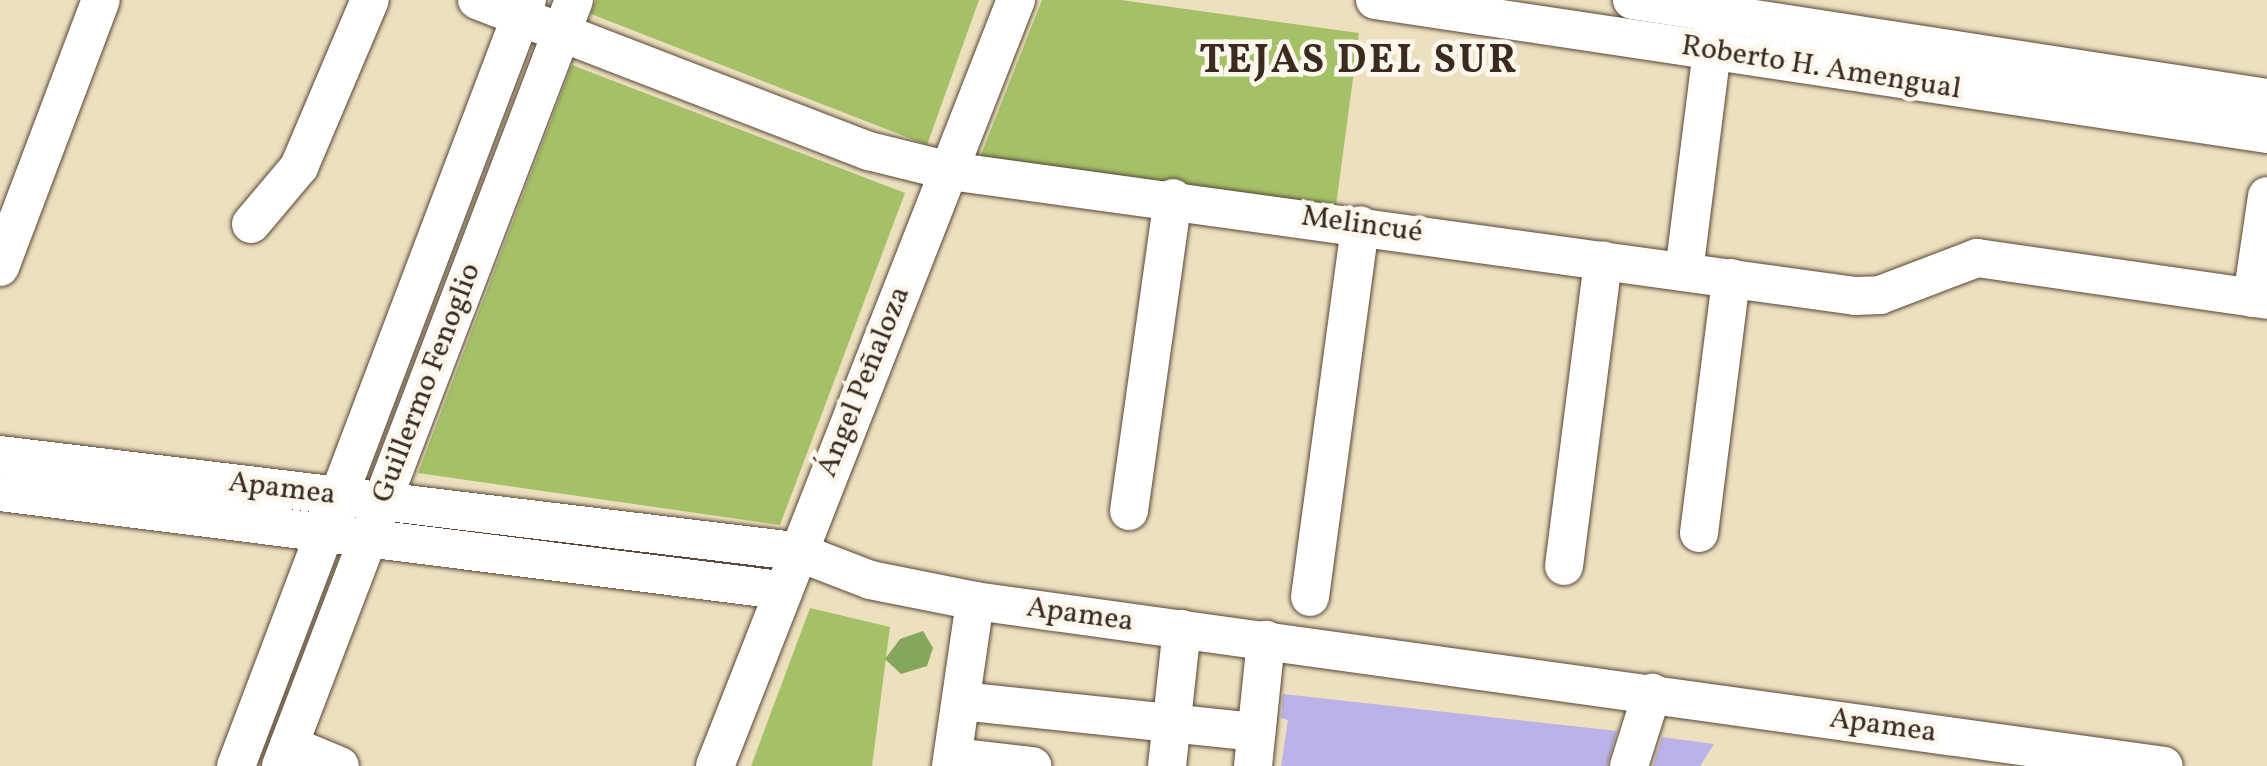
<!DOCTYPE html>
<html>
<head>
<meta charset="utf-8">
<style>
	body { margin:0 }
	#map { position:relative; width:2267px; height:766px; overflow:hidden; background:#ede0bf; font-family:Vollkorn,serif }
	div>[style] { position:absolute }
	.green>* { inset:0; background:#a5c168 }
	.forest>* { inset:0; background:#84a75c }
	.building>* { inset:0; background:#bbb2e7 }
	.roads { filter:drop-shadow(0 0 2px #564536) drop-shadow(0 0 2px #564536) }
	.minor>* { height:38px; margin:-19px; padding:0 19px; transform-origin:19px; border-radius:19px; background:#fff }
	span { translate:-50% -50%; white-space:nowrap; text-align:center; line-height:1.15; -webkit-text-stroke:9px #fbf7ec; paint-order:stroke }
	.street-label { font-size:30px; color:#3b2a1e }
	.district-label { font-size:40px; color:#3b2a1e; font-weight:700; letter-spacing:2.5px }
</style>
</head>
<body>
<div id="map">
	<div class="green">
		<i style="clip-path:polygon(596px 0,979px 0,927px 145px,591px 14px)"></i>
		<i style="clip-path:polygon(1042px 0,1121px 0,1359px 33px,1336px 206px,980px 157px)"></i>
		<i style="clip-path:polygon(572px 65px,905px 193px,780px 525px,418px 473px)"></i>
		<i style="clip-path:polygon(810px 608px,890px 627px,872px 766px,751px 766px)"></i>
	</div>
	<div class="forest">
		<i style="clip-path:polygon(923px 631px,933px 648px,927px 666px,901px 674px,885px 659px,900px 639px)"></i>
	</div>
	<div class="building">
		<i style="clip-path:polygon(1283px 694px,1617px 731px,1607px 766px,1281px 766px,1288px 720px,1281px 718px)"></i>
		<i style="clip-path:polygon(1662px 737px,1714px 744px,1700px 766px,1653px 766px)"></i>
	</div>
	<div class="roads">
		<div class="minor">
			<i style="left:477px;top:0;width:420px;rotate:21.1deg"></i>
			<i style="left:869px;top:151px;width:83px;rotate:13.9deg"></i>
			<i style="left:950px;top:171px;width:914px;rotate:7.86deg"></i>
			<i style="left:1855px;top:296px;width:25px;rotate:-2deg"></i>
			<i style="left:1880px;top:295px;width:104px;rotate:-20.9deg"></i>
			<i style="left:1977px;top:258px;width:293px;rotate:8.2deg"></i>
			<i style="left:1375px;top:0;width:902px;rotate:8.54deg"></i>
			<i style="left:1632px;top:0;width:643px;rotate:8.77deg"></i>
			<i style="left:251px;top:224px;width:75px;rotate:-49.9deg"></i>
			<i style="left:299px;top:167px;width:181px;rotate:-67deg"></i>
			<i style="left:0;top:267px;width:285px;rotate:-69.3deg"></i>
			<i style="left:1684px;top:272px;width:247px;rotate:-82.8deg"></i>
			<i style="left:2252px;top:298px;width:103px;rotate:-81.6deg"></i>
			<i style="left:0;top:455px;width:801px;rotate:6.89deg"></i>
			<i style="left:795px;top:551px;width:80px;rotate:21.1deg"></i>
			<i style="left:870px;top:580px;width:107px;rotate:11.3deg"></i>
			<i style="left:975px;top:601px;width:1200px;rotate:7.9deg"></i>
			<i style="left:0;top:492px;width:786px;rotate:7.16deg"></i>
			<i style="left:1129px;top:511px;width:316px;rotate:-82deg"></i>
			<i style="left:1699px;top:533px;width:257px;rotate:-82.8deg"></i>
			<i style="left:1564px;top:566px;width:308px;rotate:-82.7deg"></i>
			<i style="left:1310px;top:597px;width:375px;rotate:-82.3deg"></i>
			<i style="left:961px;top:701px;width:297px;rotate:6deg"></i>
			<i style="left:289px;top:745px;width:55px;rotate:22.4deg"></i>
			<i style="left:953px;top:757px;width:80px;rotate:6.5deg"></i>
			<i style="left:236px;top:766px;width:819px;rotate:-69.2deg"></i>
			<i style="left:281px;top:766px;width:820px;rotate:-69.07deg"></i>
			<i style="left:715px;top:766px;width:823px;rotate:-68.55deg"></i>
			<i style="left:951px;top:766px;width:167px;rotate:-81.7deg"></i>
			<i style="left:1167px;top:766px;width:138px;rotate:-83.8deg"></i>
			<i style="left:1253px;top:766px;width:127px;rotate:-84.1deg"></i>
			<i style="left:1629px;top:766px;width:77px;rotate:-72.5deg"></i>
		</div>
	</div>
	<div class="street-label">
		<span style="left:1821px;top:68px;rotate:9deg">Roberto H. Amengual</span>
		<span style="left:1362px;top:225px;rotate:8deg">Melincué</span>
		<span style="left:864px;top:382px;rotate:-68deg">Ángel Peñaloza</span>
		<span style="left:427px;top:383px;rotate:-69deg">Guillermo Fenoglio</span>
		<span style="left:282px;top:489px;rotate:7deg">Apamea</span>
		<span style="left:1080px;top:615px;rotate:8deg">Apamea</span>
		<span style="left:1883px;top:726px;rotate:8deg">Apamea</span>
	</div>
	<div class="district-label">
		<span style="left:1359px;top:62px">TEJAS DEL SUR</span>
	</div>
</div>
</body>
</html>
